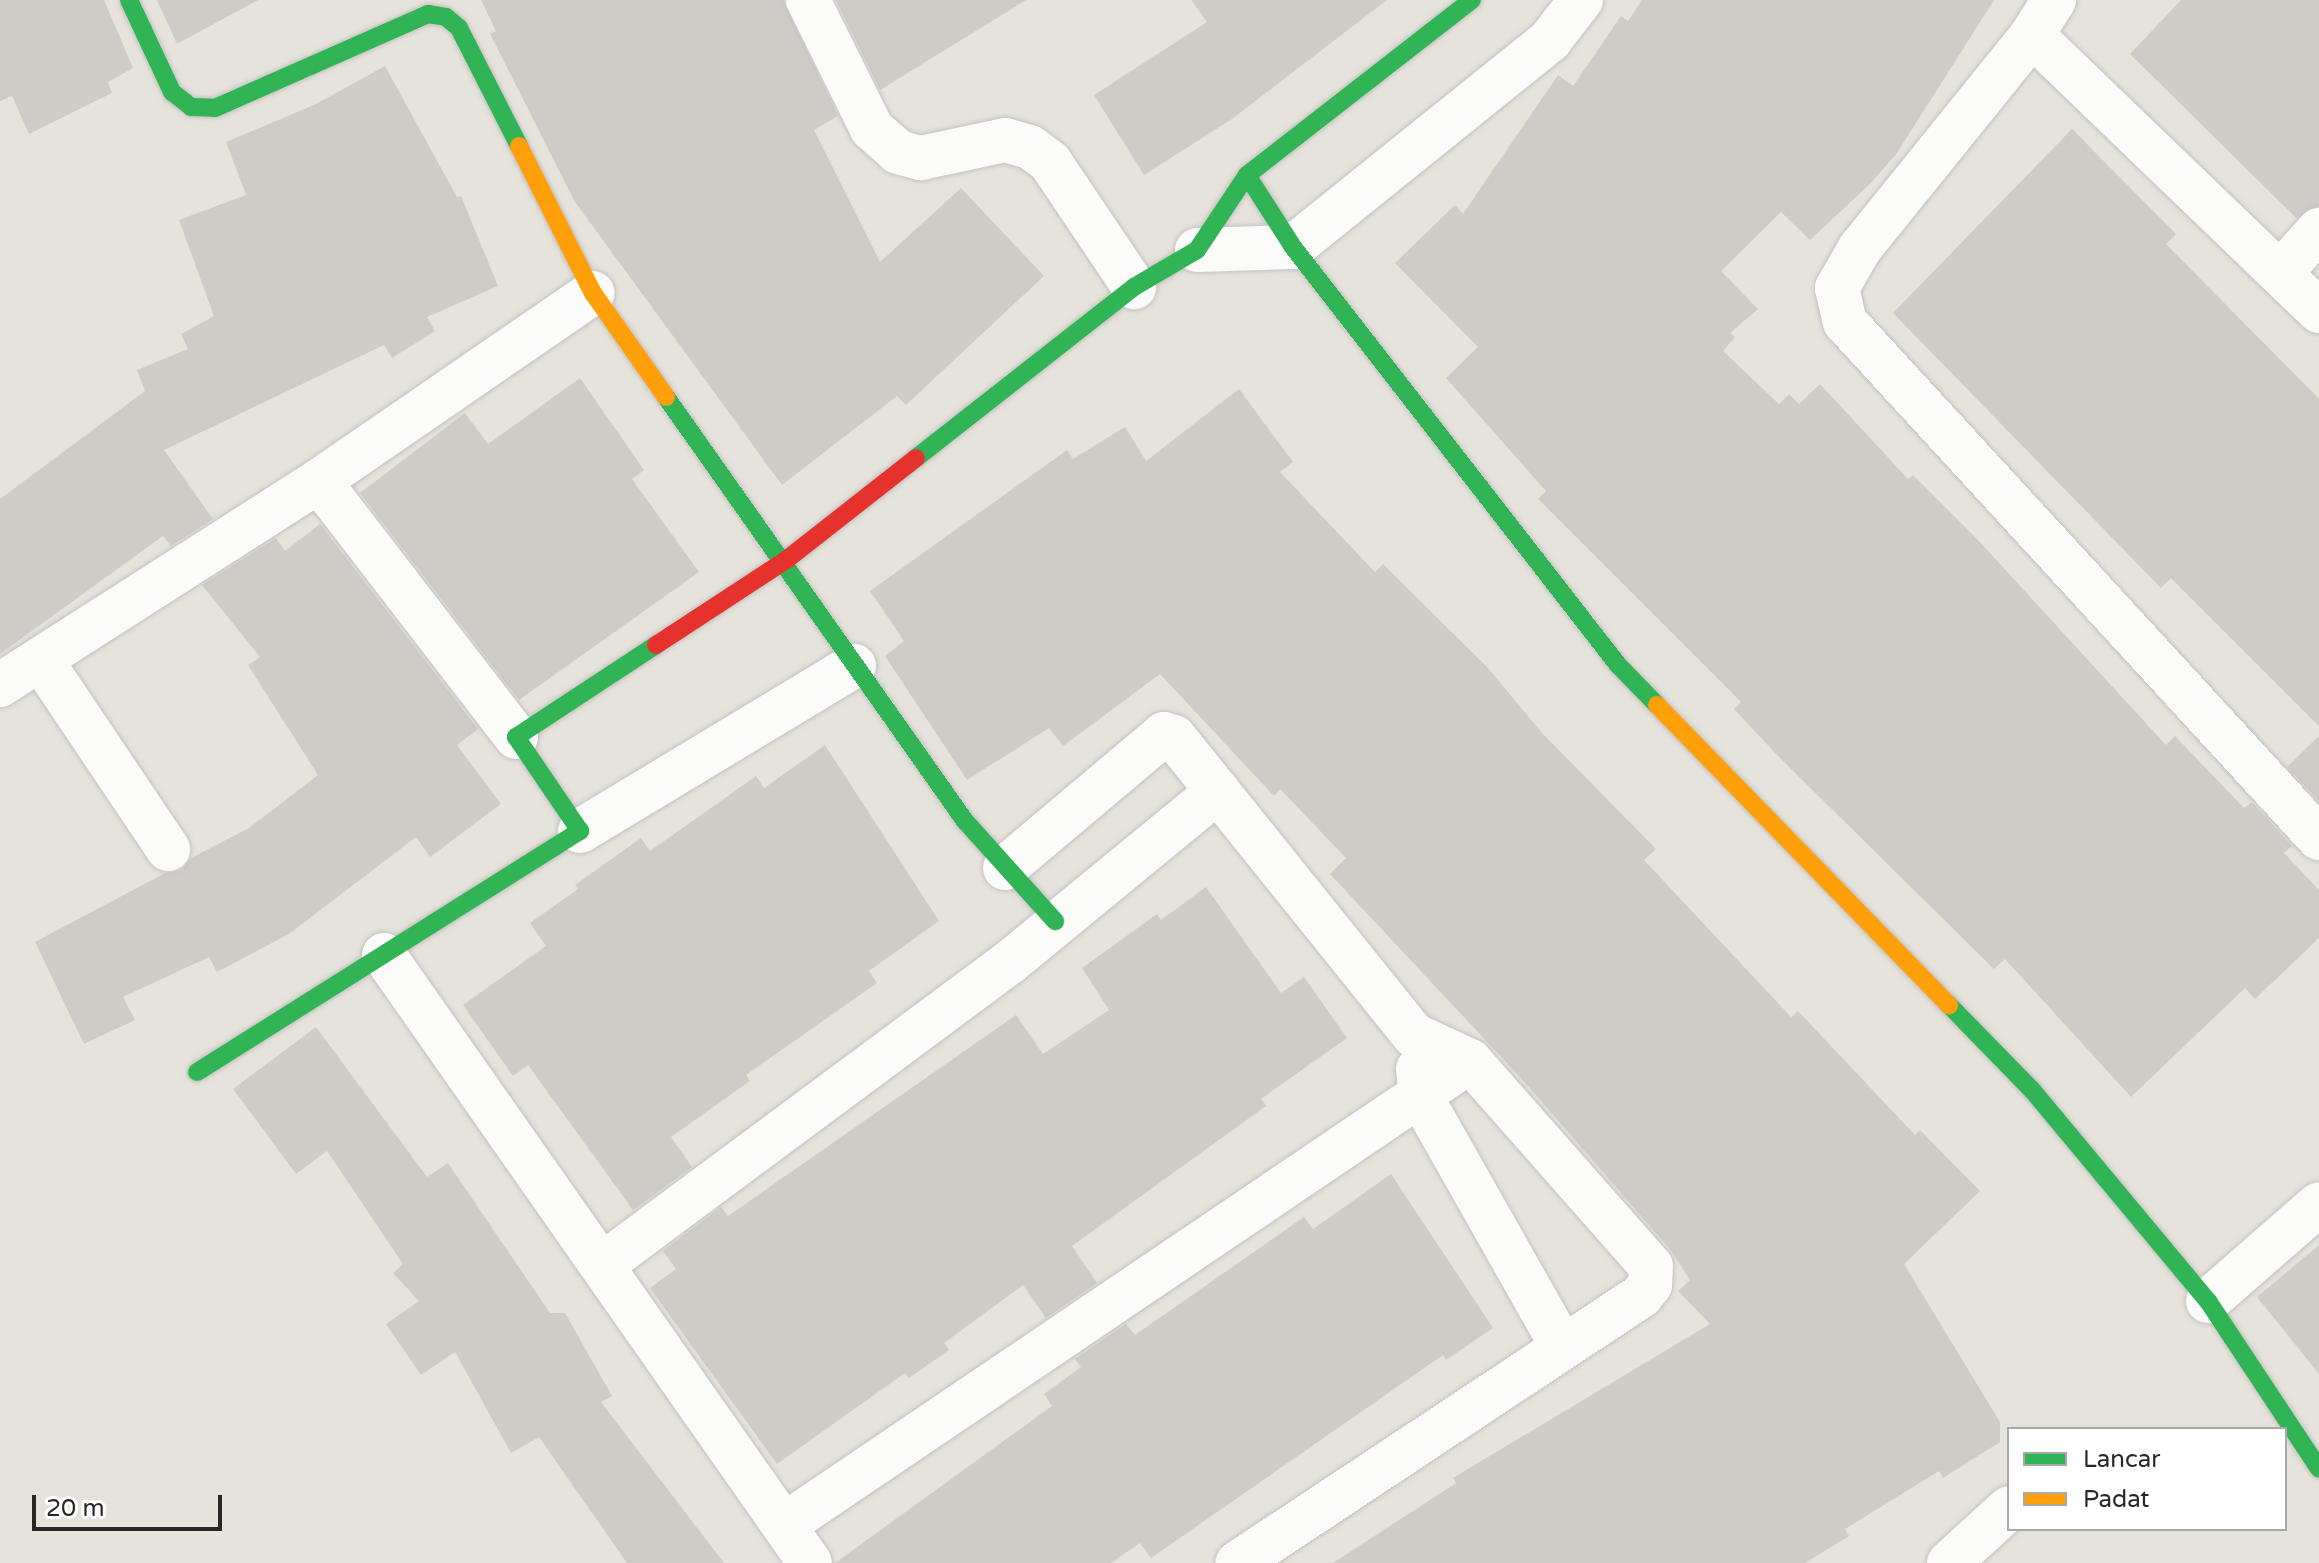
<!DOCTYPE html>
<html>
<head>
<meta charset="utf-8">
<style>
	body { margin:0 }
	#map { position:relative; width:2319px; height:1563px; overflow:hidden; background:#e6e3db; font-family:"Varela Round",sans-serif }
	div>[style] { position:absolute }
	.building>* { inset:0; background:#cfccc7 }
	.roads { filter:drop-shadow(0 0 2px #c3c2c2) drop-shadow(0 0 2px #c3c2c2) }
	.street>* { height:44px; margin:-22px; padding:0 22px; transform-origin:22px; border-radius:22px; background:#fbfbfa }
	.fast>* { height:18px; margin:-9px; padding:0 9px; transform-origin:9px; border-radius:9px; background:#30b455 }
	.slow>* { height:18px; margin:-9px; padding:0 9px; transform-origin:9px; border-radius:9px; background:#ff9f0a }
	.jam>* { height:18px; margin:-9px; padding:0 9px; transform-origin:9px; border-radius:9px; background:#e5322d }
	span { translate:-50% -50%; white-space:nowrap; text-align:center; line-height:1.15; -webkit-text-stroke:7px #fff; paint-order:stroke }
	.legend { position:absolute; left:2007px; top:1427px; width:280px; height:104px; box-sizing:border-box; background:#fff; border:2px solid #a9a9a9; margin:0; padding:10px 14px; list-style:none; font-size:24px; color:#272727 }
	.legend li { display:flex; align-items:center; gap:16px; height:40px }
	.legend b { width:40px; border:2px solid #a9a9a9 }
	.scale { position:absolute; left:32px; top:1495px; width:190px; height:36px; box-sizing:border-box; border:4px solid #272727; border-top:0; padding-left:10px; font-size:24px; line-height:28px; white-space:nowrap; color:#272727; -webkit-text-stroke:6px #fff; paint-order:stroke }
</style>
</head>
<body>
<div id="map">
	<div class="building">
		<i style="clip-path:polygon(0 0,104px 0,133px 68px,108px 82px,112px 93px,29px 134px,12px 96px,0 101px)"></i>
		<i style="clip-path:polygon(157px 0,258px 0,177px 44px)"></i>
		<i style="clip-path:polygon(481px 0,783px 0,838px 116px,814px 130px,880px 262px,961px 188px,1044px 276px,906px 405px,897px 396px,782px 485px,575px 202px,490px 34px,496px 31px)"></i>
		<i style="clip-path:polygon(836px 0,1026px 0,880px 90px)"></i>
		<i style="clip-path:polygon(1191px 0,1387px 0,1232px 119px,1144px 175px,1094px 95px,1207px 22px)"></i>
		<i style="clip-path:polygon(1642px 0,1994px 0,1897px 153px,1871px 183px,1810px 240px,1781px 212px,1721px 271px,1758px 309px,1730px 333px,1735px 337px,1723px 351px,1779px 404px,1789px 394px,1799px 404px,1820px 384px,1908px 479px,1913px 475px,1978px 540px,2166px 745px,2175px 736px,2244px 808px,2252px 802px,2292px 846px,2284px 853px,2319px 890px,2319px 938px,2255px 999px,2245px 988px,2131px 1097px,2005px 959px,1994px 969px,1781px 759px,1734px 709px,1741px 702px,1538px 499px,1546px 491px,1446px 378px,1478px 347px,1395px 263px,1455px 205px,1463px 214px,1558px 75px,1573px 86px,1621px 16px,1628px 21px)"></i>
		<i style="clip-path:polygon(2181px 0,2319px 0,2319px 206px,2296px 218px,2130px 54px)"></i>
		<i style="clip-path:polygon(385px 66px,457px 197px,461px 196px,498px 286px,427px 317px,435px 331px,392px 358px,384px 345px,164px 450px,213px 519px,171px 546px,163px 536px,0 654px,0 499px,145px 391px,137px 370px,188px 349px,181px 334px,214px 316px,179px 220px,246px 195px,226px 142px,316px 104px)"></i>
		<i style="clip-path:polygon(2072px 129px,2176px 234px,2166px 244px,2319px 399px,2319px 726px,2171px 578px,2161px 588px,1893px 313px)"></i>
		<i style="clip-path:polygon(580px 378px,644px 470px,632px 479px,699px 572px,519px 700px,360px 493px,465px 413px,488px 444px)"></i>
		<i style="clip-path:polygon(1239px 389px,1293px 462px,1280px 472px,1375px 572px,1383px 564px,1488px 668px,1542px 733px,1656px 849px,1644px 860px,1791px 1017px,1798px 1011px,1915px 1135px,1920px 1130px,1980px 1191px,1904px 1264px,2000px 1422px,2000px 1442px,1943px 1478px,1939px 1471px,1845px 1529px,1849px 1536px,1805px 1563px,1333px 1563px,1456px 1483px,1453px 1478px,1710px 1324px,1678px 1291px,1690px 1280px,1670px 1249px,1520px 1077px,1330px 874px,1346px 858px,1280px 789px,1274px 796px,1160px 674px,1063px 746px,1049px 728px,967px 780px,885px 656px,904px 641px,870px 591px,1067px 450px,1073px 459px,1125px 427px,1146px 461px)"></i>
		<i style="clip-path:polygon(320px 524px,478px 729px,457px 745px,501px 804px,430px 857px,416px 837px,289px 934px,217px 972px,209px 957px,123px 997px,135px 1020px,84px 1044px,35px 942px,165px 873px,181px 870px,191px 858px,249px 828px,318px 775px,248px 665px,260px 657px,202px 585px,276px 538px,285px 551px)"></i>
		<i style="clip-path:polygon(2319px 736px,2319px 801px,2287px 767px)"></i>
		<i style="clip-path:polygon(825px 745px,939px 921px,869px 971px,877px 983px,746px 1075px,750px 1081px,671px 1137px,692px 1167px,633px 1210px,528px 1065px,513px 1076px,463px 1005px,546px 946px,530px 923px,578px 889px,575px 885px,641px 838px,650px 851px,756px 776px,764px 788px)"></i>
		<i style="clip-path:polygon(1206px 887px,1281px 993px,1304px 977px,1347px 1038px,1261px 1099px,1266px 1106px,1072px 1246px,1097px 1283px,1046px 1318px,1023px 1285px,944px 1343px,949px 1350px,909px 1378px,905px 1373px,777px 1464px,650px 1288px,676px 1269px,663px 1251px,721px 1207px,728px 1216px,1016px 1015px,1043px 1054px,1109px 1010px,1082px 968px,1157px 914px,1161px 920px)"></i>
		<i style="clip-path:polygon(316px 1027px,427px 1177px,448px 1163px,550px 1313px,565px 1313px,612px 1396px,601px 1402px,724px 1563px,627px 1563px,539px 1437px,511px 1453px,455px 1352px,421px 1375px,386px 1324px,419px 1301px,393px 1273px,403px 1264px,327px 1151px,296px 1174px,233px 1089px)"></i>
		<i style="clip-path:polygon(1391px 1174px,1493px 1328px,1446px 1360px,1443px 1355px,1151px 1558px,1140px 1543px,1111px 1563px,835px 1563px,1052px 1406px,1044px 1394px,1081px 1367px,1075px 1359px,1126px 1324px,1135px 1335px,1304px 1217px,1313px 1229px)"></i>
		<i style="clip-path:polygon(2319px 1245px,2319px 1374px,2257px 1297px)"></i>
	</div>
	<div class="roads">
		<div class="street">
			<i style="left:808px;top:0;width:144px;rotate:63.6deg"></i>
			<i style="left:872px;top:129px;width:35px;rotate:41deg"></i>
			<i style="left:898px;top:152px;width:24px;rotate:15deg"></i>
			<i style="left:921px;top:158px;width:86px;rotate:-12.1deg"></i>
			<i style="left:1005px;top:140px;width:26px;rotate:16deg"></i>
			<i style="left:1030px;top:147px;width:25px;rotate:37deg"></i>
			<i style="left:1050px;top:162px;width:151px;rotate:56.1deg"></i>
			<i style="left:2054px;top:0;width:41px;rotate:122.2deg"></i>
			<i style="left:2032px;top:35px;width:274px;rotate:128.9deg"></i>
			<i style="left:1860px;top:248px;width:46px;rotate:119.9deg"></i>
			<i style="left:1837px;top:288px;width:35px;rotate:77deg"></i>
			<i style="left:1845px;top:322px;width:701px;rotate:47.43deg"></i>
			<i style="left:2032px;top:35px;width:398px;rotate:43.9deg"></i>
			<i style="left:1197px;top:250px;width:96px;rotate:-1.8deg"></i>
			<i style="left:1293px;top:247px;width:330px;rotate:-38.8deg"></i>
			<i style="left:1550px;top:40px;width:51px;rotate:-52.2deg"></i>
			<i style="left:2281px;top:272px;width:57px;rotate:-47.9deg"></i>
			<i style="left:319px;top:481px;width:332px;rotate:-34.5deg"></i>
			<i style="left:41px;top:660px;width:228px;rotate:56.1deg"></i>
			<i style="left:0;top:685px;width:379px;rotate:-32.6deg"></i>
			<i style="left:319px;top:481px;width:323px;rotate:52.4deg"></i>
			<i style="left:580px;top:831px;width:320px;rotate:-31.1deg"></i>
			<i style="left:1005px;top:868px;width:208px;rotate:-40.1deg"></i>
			<i style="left:1164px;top:734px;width:10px;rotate:17deg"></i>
			<i style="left:1174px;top:737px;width:383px;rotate:51.2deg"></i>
			<i style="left:1414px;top:1035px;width:62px;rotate:24.9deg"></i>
			<i style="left:1470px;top:1061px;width:273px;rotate:48.6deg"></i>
			<i style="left:1651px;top:1266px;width:19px;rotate:93deg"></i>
			<i style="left:1650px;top:1285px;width:14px;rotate:129deg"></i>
			<i style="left:1641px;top:1296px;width:484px;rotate:146.5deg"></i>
			<i style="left:384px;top:955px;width:742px;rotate:54.98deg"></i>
			<i style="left:1418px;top:1069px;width:28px;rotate:84deg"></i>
			<i style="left:1421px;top:1097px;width:286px;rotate:60.5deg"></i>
			<i style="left:603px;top:1264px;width:507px;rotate:-36.58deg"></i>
			<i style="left:1010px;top:962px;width:269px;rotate:-39.4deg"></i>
			<i style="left:2208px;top:1301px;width:147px;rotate:-41.1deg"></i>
			<i style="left:784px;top:1525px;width:828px;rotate:-34.07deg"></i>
			<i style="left:1949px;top:1563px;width:81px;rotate:-42.5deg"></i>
		</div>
		<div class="fast">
			<i style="left:129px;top:0;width:102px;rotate:64.9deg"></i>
			<i style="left:172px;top:92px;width:24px;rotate:38deg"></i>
			<i style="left:191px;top:107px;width:24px;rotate:2deg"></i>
			<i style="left:215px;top:108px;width:233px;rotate:-23.8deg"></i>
			<i style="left:428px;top:14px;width:18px;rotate:9deg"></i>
			<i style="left:446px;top:17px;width:17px;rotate:40deg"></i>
			<i style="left:459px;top:28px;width:132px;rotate:63deg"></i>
			<i style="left:1247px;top:175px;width:85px;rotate:57.4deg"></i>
			<i style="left:1293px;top:247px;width:529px;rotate:52.13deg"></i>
			<i style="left:1618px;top:665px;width:56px;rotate:45.7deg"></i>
			<i style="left:666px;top:397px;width:519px;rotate:54.81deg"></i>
			<i style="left:965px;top:821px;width:135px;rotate:48deg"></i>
			<i style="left:916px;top:458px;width:277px;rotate:-38.1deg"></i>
			<i style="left:1134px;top:287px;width:73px;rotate:-30.4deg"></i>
			<i style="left:1197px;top:250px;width:90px;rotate:-56.3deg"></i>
			<i style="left:1247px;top:175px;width:285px;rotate:-37.9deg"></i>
			<i style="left:1949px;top:1005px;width:119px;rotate:45.7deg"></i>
			<i style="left:2032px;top:1090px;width:275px;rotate:50.2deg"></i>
			<i style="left:2208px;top:1301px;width:201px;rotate:56.5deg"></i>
			<i style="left:197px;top:1072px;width:453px;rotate:-32.2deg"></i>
			<i style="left:580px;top:831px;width:114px;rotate:-124.2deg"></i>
			<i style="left:516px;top:737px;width:168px;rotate:-33.3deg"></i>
		</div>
		<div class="slow">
			<i style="left:519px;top:146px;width:165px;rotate:63.3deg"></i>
			<i style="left:593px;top:293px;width:127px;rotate:54.9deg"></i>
			<i style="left:1657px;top:705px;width:419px;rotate:45.8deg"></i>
		</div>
		<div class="jam">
			<i style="left:656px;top:645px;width:155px;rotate:-33.2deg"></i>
			<i style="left:786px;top:560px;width:165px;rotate:-38.1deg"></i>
		</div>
	</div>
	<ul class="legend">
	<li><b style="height:10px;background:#30b455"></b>Lancar</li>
	<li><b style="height:10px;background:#ff9f0a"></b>Padat</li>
	</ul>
	<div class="scale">20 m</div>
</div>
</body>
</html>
